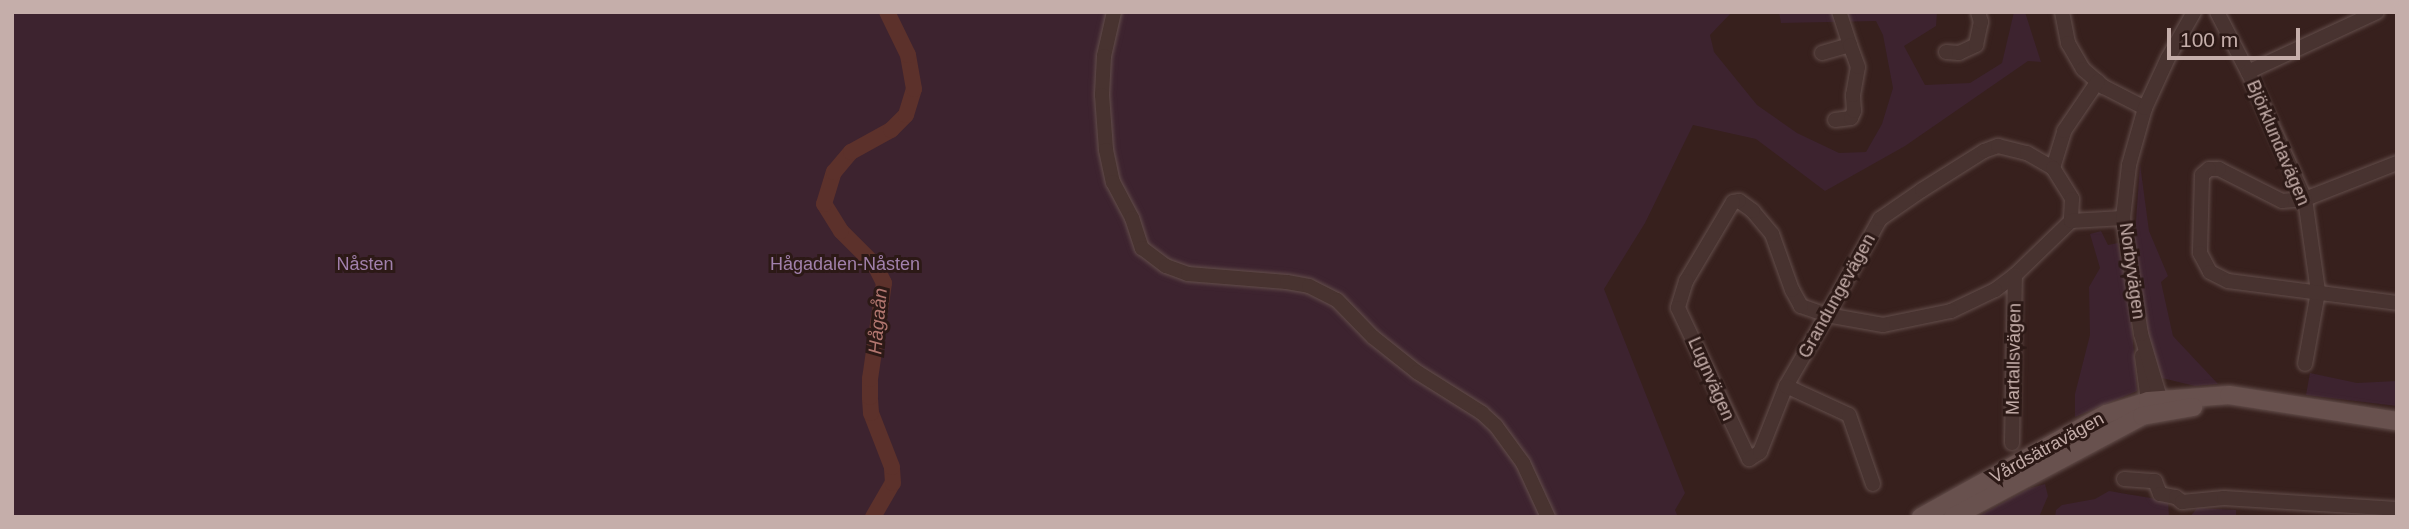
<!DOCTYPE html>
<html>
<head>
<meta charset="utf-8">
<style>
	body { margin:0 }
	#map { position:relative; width:2409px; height:529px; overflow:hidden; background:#37201d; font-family:Helvetica,sans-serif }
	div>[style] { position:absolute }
	.green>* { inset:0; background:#3d232f }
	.river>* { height:16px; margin:-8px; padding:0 8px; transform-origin:8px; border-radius:8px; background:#5c312b }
	.roads { filter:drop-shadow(0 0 2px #634e4b) drop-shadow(0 0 2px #634e4b) }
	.minor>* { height:14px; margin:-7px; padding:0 7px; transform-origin:7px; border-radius:7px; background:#483330 }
	.major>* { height:18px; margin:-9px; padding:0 9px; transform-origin:9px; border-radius:9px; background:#68514e }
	span { translate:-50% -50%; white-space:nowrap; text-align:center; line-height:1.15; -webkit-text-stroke:6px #2c1916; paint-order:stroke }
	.street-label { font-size:18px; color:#c5aeaa }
	.park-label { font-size:18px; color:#a180ac }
	.water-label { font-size:19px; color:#b1766f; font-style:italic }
	.frame { position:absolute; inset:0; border:14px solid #c5aeaa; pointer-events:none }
	.scale { position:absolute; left:2167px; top:28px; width:133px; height:32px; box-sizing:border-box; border:4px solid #c5aeaa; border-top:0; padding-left:9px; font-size:21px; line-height:24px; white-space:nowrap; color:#c5aeaa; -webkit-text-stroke:5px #2c1916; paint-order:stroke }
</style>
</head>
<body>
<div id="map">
	<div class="green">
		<i style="clip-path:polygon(12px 12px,1732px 12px,1710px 35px,1714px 52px,1757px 105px,1797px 133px,1839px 153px,1866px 152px,1882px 124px,1893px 88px,1883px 35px,1876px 21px,1781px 23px,1779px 12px,1937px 12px,1936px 26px,1904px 46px,1925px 85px,1970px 83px,2002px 63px,2014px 12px,2025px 12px,2041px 62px,2028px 61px,1905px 146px,1825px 191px,1756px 139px,1693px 125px,1645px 223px,1604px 289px,1685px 493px,1675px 510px,1678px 517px,12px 517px)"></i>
		<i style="clip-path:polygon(2140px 164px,2149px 231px,2168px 276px,2161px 282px,2173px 336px,2218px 384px,2195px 386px,2158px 377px,2155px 373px,2134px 250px)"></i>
		<i style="clip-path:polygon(2101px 231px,2108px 245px,2118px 243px,2130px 305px,2137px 391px,2075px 417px,2075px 394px,2090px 335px,2089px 287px,2100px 268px,2090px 234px)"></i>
		<i style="clip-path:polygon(2310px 373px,2357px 383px,2397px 381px,2397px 406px,2306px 395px)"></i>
		<i style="clip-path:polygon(2045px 484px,2048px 496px,2039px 517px,1977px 517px,2028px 489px)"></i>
		<i style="clip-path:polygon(2109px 491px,2168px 501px,2169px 517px,2055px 517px,2056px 510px,2062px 505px,2095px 499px)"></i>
		<i style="clip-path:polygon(2197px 508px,2236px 510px,2236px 516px,2190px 517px)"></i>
	</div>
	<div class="river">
		<i style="left:873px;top:517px;width:39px;rotate:-60deg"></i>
		<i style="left:893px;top:483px;width:16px;rotate:-94deg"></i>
		<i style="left:892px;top:467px;width:58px;rotate:-111.3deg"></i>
		<i style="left:871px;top:413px;width:16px;rotate:-94deg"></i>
		<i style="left:870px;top:397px;width:18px;rotate:-90deg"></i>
		<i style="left:870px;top:379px;width:97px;rotate:-81.7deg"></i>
		<i style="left:884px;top:283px;width:20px;rotate:-117deg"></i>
		<i style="left:875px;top:265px;width:48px;rotate:-135deg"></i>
		<i style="left:841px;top:231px;width:32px;rotate:-122deg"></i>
		<i style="left:824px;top:204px;width:34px;rotate:-73deg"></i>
		<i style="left:834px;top:172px;width:26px;rotate:-50deg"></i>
		<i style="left:851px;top:152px;width:46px;rotate:-28.8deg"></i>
		<i style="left:891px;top:130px;width:21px;rotate:-45deg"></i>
		<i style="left:906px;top:115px;width:27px;rotate:-73deg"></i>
		<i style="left:914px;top:89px;width:35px;rotate:-100deg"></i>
		<i style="left:908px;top:55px;width:48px;rotate:-116deg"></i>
	</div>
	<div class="roads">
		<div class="minor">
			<i style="left:1114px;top:12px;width:45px;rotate:102.8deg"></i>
			<i style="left:1104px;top:56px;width:39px;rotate:93deg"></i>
			<i style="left:1102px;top:95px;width:55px;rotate:85.8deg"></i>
			<i style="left:1106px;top:150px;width:33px;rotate:78deg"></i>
			<i style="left:1113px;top:182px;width:41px;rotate:62.2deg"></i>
			<i style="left:1132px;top:218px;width:32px;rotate:72deg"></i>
			<i style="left:1142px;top:248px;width:30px;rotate:37deg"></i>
			<i style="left:1166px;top:266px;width:23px;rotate:20deg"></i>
			<i style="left:1188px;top:274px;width:99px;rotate:4.6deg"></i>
			<i style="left:1287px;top:282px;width:22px;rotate:10deg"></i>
			<i style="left:1309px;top:286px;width:31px;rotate:27deg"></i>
			<i style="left:1337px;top:300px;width:52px;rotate:45.8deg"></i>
			<i style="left:1373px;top:337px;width:56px;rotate:38.5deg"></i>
			<i style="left:1417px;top:372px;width:77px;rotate:32.2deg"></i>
			<i style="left:1482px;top:413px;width:19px;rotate:43deg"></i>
			<i style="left:1496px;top:426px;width:46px;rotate:53.9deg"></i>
			<i style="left:1523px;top:463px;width:60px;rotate:65.2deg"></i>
			<i style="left:2062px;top:12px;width:32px;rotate:79deg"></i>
			<i style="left:2068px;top:43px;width:30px;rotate:60deg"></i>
			<i style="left:2083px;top:69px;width:28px;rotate:41deg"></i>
			<i style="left:2104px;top:87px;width:46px;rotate:27.1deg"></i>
			<i style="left:2217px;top:12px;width:68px;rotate:62.7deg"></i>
			<i style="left:2248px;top:72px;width:139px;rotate:65.8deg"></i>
			<i style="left:2305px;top:199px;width:94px;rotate:82deg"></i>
			<i style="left:2318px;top:292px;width:73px;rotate:100.2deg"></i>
			<i style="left:1946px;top:52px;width:13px;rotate:4deg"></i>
			<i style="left:1959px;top:53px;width:19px;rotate:-25deg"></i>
			<i style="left:1976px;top:45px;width:24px;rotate:-78deg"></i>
			<i style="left:1981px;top:22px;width:10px;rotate:-107deg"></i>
			<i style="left:1822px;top:53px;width:29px;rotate:-16deg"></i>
			<i style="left:1850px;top:45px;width:35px;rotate:-108deg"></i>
			<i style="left:2248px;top:72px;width:142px;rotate:-24.9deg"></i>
			<i style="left:1835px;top:120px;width:16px;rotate:-7deg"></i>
			<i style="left:1851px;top:118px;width:8px;rotate:-67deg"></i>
			<i style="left:1854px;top:111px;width:16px;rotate:-94deg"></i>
			<i style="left:1853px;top:95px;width:28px;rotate:-80deg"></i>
			<i style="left:1858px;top:67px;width:23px;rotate:-110deg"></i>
			<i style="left:2397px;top:163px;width:99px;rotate:158.6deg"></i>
			<i style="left:2305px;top:199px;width:23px;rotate:175deg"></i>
			<i style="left:2282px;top:201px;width:71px;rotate:-153.1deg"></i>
			<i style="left:2219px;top:169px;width:10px;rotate:180deg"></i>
			<i style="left:2209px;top:169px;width:9px;rotate:139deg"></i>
			<i style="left:2202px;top:175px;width:78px;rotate:91.5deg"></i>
			<i style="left:2200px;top:253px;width:21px;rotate:62deg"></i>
			<i style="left:2210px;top:272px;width:20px;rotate:27deg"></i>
			<i style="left:2228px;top:281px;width:170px;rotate:7.4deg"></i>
			<i style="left:2053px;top:168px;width:39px;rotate:-73deg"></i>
			<i style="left:2064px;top:131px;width:60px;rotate:-55.8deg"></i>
			<i style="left:2071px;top:221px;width:78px;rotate:136deg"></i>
			<i style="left:2015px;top:275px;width:25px;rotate:143deg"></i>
			<i style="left:1995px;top:290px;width:49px;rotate:154.5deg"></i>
			<i style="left:1951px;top:311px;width:69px;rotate:168.4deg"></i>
			<i style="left:1883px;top:325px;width:57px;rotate:-169.9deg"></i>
			<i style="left:1827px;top:315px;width:28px;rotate:-161deg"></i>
			<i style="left:1801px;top:306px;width:18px;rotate:-119deg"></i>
			<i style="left:1792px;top:290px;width:59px;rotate:-109.7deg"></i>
			<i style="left:1772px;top:234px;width:30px;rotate:-130deg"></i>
			<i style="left:1753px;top:211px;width:17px;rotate:-144deg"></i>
			<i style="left:1739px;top:201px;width:6px;rotate:171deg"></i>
			<i style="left:1733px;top:202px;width:92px;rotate:120.7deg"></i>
			<i style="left:1686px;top:281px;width:28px;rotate:107deg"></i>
			<i style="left:1678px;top:308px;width:167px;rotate:64.8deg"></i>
			<i style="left:1749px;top:459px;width:13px;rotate:-32deg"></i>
			<i style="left:1760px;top:452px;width:71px;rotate:-68.5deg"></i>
			<i style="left:1786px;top:386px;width:82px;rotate:-60deg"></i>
			<i style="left:1827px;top:315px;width:110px;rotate:-61.1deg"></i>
			<i style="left:1880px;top:219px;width:51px;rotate:-34.6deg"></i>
			<i style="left:1922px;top:190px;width:73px;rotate:-32.2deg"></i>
			<i style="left:1984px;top:151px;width:15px;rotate:-20deg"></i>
			<i style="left:1998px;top:146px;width:30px;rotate:14deg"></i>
			<i style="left:2027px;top:153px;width:30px;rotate:30deg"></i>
			<i style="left:2053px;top:168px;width:36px;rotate:58deg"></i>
			<i style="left:2072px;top:199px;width:22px;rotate:93deg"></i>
			<i style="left:2071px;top:221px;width:52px;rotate:-3.3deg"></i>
			<i style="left:2142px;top:356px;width:45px;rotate:82.4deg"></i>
			<i style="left:1786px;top:386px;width:69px;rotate:24.7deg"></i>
			<i style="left:1849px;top:415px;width:73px;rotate:70.8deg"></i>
			<i style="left:2160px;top:398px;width:67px;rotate:-106.5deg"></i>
			<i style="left:2141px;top:334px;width:117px;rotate:-98.8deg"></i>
			<i style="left:2123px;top:218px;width:53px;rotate:-83.5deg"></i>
			<i style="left:2129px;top:165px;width:59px;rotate:-74.3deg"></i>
			<i style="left:2145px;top:108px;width:55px;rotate:-65.3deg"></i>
			<i style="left:2168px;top:58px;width:53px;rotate:-60.5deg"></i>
			<i style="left:2012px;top:443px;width:168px;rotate:-89deg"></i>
			<i style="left:2124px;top:479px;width:31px;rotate:4deg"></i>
			<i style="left:2155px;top:481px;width:14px;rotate:69deg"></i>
			<i style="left:2160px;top:494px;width:16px;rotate:11deg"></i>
			<i style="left:2176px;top:497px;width:8px;rotate:40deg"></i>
			<i style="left:2182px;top:502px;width:42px;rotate:-5.4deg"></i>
			<i style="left:2224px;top:498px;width:173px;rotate:3.6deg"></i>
		</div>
		<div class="major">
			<i style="left:1921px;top:517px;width:212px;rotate:-29.1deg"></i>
			<i style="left:2106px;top:414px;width:44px;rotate:-17.2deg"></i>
			<i style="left:2148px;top:401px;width:81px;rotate:-4.2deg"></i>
			<i style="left:2229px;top:395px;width:170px;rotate:8.8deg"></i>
			<i style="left:1953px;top:517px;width:214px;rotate:-28.1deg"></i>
			<i style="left:2142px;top:416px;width:52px;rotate:-10deg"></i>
		</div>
	</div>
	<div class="street-label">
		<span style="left:2278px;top:143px;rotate:67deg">Björklundavägen</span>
		<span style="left:2132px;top:271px;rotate:82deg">Norbyvägen</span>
		<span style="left:1837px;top:296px;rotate:-61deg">Grandungevägen</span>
		<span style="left:2014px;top:359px;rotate:-89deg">Martallsvägen</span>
		<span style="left:1711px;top:379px;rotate:66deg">Lugnvägen</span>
		<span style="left:2047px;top:448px;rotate:-29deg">Vårdsätravägen</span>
	</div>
	<div class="park-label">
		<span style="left:365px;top:264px">Nåsten</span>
		<span style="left:845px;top:264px">Hågadalen-Nåsten</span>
	</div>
	<div class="water-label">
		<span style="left:878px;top:321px;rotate:-85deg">Hågaån</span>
	</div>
	<div class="frame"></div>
	<div class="scale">100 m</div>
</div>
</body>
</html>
